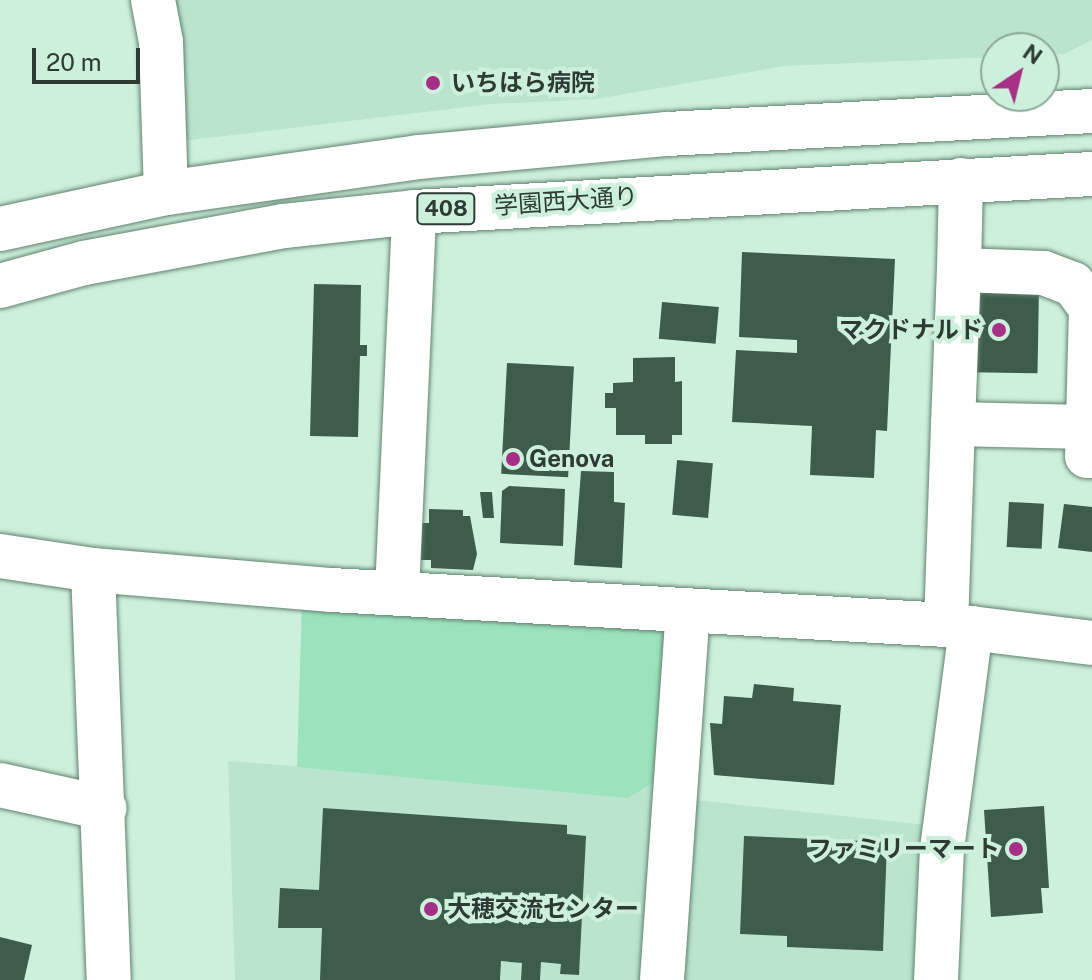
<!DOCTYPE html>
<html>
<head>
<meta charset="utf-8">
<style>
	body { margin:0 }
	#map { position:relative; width:1092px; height:980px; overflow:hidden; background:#cdf0dc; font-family:"Public Sans","Noto Sans JP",sans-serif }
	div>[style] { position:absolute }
	.built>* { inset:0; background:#bae4cd }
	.green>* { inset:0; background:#9ce3bd }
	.building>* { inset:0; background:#3d5c4c; transform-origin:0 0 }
	.roads { filter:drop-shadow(0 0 2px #628270) drop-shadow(0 0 2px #628270) }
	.minor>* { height:44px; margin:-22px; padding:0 22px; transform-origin:22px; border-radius:22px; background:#fff }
	.highway>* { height:44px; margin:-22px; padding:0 22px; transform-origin:22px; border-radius:22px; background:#fff }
	.dots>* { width:22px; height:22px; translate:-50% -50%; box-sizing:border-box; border:4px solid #cdf0dc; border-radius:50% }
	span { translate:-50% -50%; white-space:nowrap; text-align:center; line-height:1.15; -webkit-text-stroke:8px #cdf0dc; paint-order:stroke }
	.shield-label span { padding:2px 6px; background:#cdf0dc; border:2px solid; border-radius:6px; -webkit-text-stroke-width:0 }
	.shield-label { font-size:22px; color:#2e3b34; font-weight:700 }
	.poi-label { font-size:24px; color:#2e3b34; font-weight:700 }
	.left { translate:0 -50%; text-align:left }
	.right { translate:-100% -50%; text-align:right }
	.street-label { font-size:24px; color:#2e3b34 }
	.north { position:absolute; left:980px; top:32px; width:80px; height:80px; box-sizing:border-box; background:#cdf0dc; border:2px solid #8da899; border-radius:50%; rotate:35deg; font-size:22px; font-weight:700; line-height:32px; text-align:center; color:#2e3b34 }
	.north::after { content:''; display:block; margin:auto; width:28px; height:36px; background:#a73087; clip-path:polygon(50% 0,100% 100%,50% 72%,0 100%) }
	.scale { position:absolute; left:32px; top:48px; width:108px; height:36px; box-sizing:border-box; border:4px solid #2e3b34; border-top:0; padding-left:10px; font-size:24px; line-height:28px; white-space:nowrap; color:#2e3b34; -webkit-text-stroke:6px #cdf0dc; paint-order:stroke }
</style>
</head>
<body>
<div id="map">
	<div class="built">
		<i style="clip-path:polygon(165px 0,1092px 0,1092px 40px,1064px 54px,1044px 55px,1044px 48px,996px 48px,996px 57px,784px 66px,597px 99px,491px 104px,182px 141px)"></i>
		<i style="clip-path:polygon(302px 608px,708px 629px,695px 800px,927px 825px,917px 980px,235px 980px,228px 761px,297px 766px)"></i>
	</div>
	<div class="green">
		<i style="clip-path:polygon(302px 608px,654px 625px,665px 636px,656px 781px,628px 798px,297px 767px)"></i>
	</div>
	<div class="building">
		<i style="clip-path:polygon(742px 252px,895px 259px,887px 431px,876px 430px,874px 478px,810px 475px,812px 426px,732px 422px,736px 350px,797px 353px,797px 340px,739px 337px)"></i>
		<i style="clip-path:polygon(314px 284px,361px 285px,360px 345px,367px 345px,367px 356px,360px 356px,358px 437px,310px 436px)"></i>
		<i style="left:961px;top:287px;width:78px;height:85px;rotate:1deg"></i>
		<i style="left:662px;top:302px;width:57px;height:37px;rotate:5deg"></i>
		<i style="clip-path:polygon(675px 357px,675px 382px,682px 381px,682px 435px,672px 435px,672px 444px,645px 444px,645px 435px,616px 435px,616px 408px,605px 408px,605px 393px,613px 393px,613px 383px,633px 382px,633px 358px)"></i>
		<i style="left:507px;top:363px;width:67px;height:111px;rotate:3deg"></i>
		<i style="left:677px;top:460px;width:36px;height:55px;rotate:5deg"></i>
		<i style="clip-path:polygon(581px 471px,614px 472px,614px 502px,625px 503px,622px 568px,574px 565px)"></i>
		<i style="clip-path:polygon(509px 486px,565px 489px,563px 546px,500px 543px,502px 491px)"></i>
		<i style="clip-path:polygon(480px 492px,492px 492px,494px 518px,483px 518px)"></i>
		<i style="left:1009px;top:502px;width:35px;height:45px;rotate:3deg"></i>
		<i style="clip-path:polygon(1064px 504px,1092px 507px,1092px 552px,1058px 548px)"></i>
		<i style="clip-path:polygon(429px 509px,463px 510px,463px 516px,470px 516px,477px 554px,473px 570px,431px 568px,431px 560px,421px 560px,422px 523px,429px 523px)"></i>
		<i style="clip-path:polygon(754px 684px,794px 688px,793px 701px,841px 705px,834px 785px,714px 775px,710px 723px,722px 724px,724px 696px,752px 698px)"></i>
		<i style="clip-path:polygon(1044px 806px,1049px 888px,1041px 888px,1043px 913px,991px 917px,984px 810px)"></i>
		<i style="clip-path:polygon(323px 808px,567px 825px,567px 834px,586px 836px,579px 975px,560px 974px,561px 964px,541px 962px,540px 980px,521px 980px,522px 963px,501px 961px,500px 980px,320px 980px,322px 928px,278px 928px,280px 888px,319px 890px)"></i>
		<i style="clip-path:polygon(744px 836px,887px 842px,883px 951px,787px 947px,787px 936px,740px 934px)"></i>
		<i style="clip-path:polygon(0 937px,32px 945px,24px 980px,0 980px)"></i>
	</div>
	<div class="roads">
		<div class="minor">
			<i style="left:153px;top:0;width:43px;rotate:79.2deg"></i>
			<i style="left:161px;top:42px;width:151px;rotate:88.1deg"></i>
			<i style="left:961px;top:180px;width:90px;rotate:91.3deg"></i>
			<i style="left:959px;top:270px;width:85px;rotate:2deg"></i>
			<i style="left:1044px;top:273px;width:31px;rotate:21deg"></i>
			<i style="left:1073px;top:284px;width:30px;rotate:53deg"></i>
			<i style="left:1091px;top:308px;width:148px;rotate:91.5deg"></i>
			<i style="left:1087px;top:456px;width:5px"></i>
			<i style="left:953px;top:424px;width:154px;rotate:-87.8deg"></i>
			<i style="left:0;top:556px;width:94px;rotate:8.6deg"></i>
			<i style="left:93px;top:570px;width:240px;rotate:4.8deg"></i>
			<i style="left:332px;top:590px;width:615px;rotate:3.26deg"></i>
			<i style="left:946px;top:625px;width:147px;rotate:7deg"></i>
			<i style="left:93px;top:570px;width:410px;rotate:87.8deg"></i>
			<i style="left:397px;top:592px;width:380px;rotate:-87.4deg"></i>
			<i style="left:946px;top:625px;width:201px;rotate:-88deg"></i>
			<i style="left:953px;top:424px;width:135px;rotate:1.3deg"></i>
			<i style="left:0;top:785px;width:107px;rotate:12.4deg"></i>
			<i style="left:662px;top:980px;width:370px;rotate:-86deg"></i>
			<i style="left:936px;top:980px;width:131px;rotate:-87.4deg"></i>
			<i style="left:942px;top:849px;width:223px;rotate:-82.5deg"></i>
		</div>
		<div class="highway">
			<i style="left:0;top:229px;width:170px;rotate:-12.2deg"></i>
			<i style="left:166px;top:193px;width:255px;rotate:-8.1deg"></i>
			<i style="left:418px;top:157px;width:250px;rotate:-5.3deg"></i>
			<i style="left:667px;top:134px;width:426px;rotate:-3.1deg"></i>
			<i style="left:0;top:286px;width:87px;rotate:-15.3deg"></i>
			<i style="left:84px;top:263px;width:203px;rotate:-10.5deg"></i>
			<i style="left:284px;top:226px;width:131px;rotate:-6.1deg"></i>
			<i style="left:414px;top:212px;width:679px;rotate:-3.21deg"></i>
		</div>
	</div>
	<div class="dots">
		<i style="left:433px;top:83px;background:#a73087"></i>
		<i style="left:999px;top:330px;background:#a73087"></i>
		<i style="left:513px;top:459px;background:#a73087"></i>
		<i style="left:1016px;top:849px;background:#a73087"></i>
		<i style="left:431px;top:909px;background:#a73087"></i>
	</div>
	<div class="shield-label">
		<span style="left:446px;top:209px">408</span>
	</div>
	<div class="poi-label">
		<span class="left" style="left:451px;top:83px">いちはら病院</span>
		<span class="right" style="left:983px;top:330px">マクドナルド</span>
		<span class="left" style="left:529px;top:459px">Genova</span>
		<span class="right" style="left:1000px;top:849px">ファミリーマート</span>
		<span class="left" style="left:447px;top:909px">大穂交流センター</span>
	</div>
	<div class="street-label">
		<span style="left:566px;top:201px;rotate:-4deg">学園西大通り</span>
	</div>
	<div class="north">N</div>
	<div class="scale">20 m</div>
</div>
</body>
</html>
